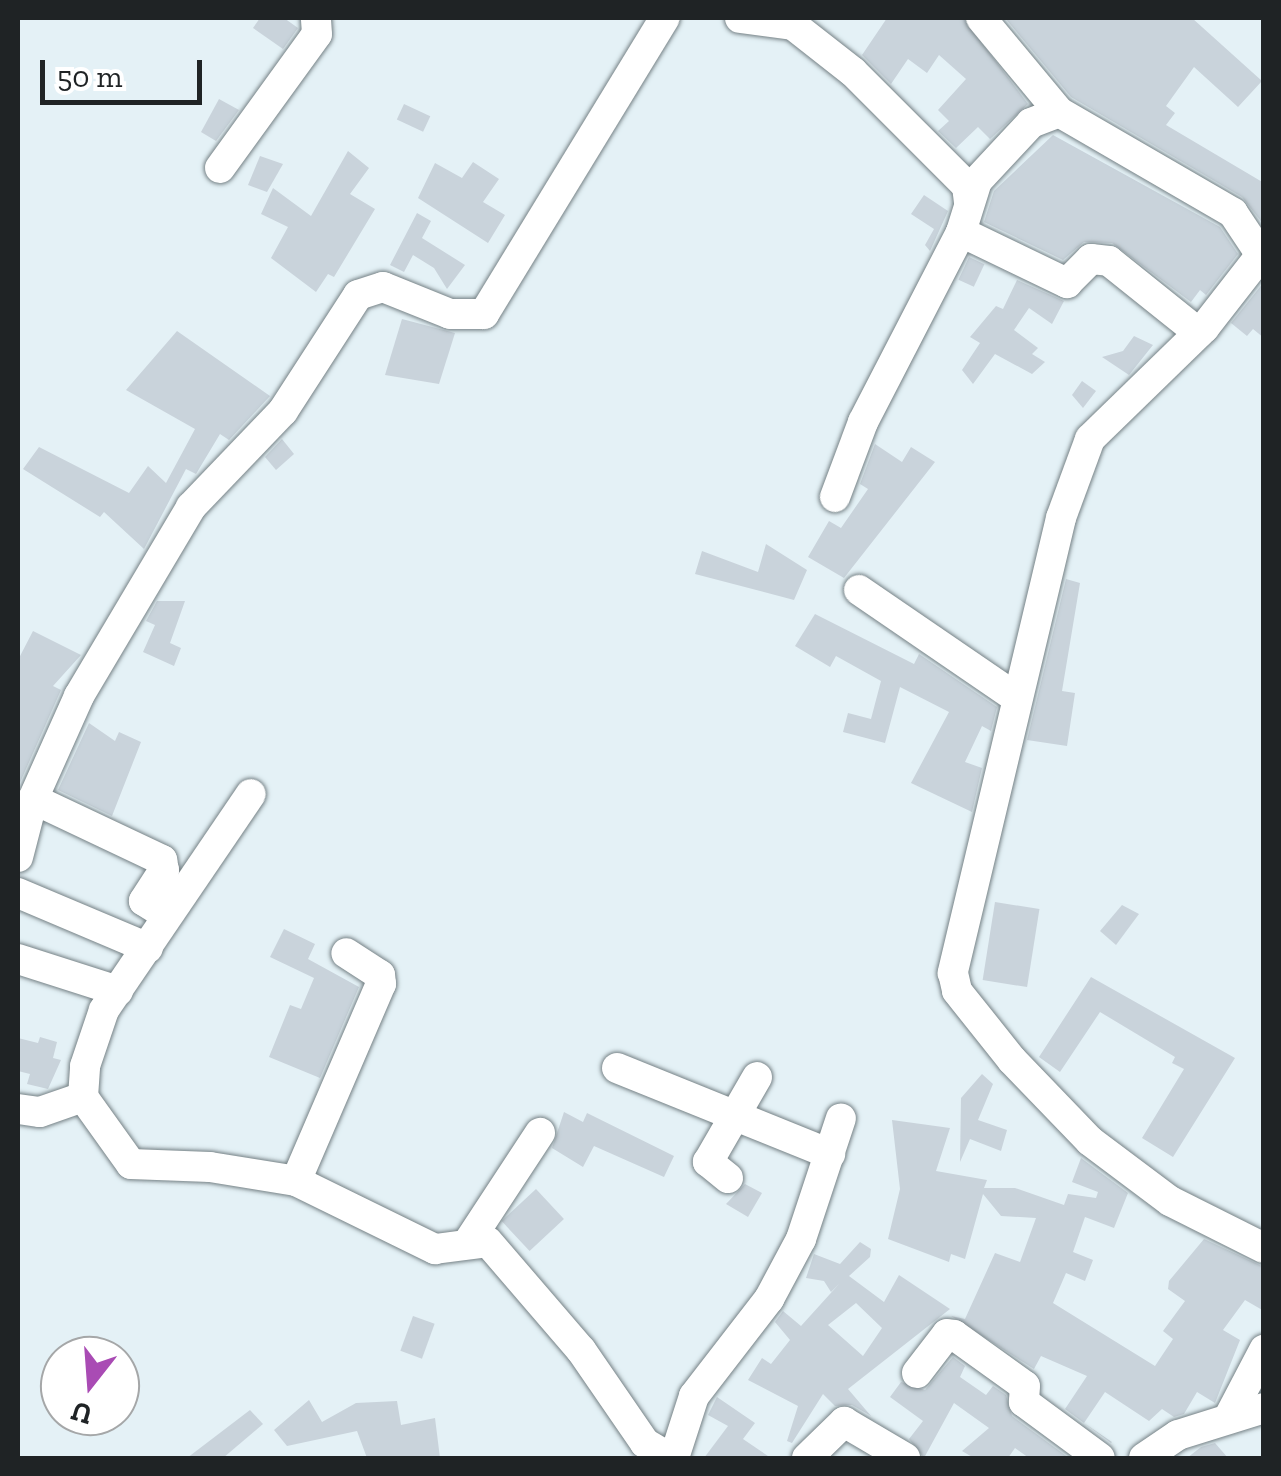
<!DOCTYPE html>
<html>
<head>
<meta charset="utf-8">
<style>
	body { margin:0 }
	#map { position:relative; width:1281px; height:1476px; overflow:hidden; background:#e4f1f6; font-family:"Zilla Slab",serif }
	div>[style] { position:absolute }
	.building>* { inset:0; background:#c9d3db; transform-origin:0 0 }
	.roads { filter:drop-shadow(0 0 2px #758185) drop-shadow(0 0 2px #758185) }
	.minor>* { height:30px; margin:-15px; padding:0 15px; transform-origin:15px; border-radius:15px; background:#fff }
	span { translate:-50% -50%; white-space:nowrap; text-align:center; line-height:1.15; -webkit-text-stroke:9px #fff; paint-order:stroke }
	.frame { position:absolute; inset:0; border:20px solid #1f2325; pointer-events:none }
	.north { position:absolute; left:40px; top:1336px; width:100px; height:100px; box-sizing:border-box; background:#fff; border:2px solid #a5a7a8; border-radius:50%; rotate:197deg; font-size:28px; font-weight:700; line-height:40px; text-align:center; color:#1f2325 }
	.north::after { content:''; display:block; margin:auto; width:35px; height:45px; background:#a94bb4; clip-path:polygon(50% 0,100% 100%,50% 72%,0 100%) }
	.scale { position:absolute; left:40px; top:60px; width:162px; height:45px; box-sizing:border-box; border:5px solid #1f2325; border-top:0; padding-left:12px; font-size:30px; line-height:35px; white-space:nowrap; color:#1f2325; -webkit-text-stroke:8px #fff; paint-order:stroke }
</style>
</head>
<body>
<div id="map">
	<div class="building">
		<i style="clip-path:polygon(260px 18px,284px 18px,298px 28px,283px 49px,253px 28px)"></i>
		<i style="clip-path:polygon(887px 18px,963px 18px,1028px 104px,990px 139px,978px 127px,956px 148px,938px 131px,949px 121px,938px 110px,966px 79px,939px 55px,927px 73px,908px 59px,891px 84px,862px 55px)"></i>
		<i style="clip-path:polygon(1005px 18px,1192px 18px,1262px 81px,1238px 107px,1194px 67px,1166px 106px,1175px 113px,1166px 125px,1264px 183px,1264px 225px,1242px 197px,1071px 97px)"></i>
		<i style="clip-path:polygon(219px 99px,239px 110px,216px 141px,201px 132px)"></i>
		<i style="left:404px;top:104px;width:29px;height:17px;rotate:25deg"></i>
		<i style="clip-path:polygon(1053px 135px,1220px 227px,1238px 254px,1206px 295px,1200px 290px,1191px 302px,1112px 243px,1084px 242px,1063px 260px,984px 222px,994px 191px)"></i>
		<i style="clip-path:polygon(348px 151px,369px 168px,350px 194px,375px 209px,334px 277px,328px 274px,316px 292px,271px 258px,288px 227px,261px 214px,273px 188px,311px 216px)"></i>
		<i style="clip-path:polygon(260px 156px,283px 164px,267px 192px,248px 185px)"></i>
		<i style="clip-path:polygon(473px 162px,499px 179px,483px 202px,505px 215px,488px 243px,418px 198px,435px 163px,462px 178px)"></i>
		<i style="clip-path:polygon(924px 195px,948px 211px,930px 251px,925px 245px,934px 229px,911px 214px)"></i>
		<i style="clip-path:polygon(417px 213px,431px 221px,422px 238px,465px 265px,447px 289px,434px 268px,413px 255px,404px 272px,390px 265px)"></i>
		<i style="left:969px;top:257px;width:17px;height:25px;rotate:25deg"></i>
		<i style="clip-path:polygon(1017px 280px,1064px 301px,1052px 324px,1029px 308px,1014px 330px,1038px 348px,1032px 354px,1045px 362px,1032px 374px,995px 354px,973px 384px,962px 370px,980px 343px,970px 337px,996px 306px,1003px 309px)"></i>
		<i style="clip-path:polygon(1264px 282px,1264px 338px,1253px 329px,1247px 336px,1231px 323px)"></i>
		<i style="clip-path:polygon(402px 319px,455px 333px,439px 384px,385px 375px)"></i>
		<i style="clip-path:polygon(177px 331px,270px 396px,229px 440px,220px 434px,196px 474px,186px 469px,144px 549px,104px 512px,100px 517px,23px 469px,39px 447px,129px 493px,148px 466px,166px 483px,195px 429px,126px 390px)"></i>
		<i style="clip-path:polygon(1134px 336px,1153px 345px,1129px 375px,1102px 357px,1123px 351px)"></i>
		<i style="clip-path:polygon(1082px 381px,1096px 391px,1083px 408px,1072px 395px)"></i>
		<i style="clip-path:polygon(282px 439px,294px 454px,276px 470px,265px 457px)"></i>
		<i style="clip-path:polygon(875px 444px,902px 462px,911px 447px,935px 462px,844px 578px,808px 557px,829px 521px,841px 528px,868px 489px,860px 484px)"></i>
		<i style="clip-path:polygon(766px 544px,807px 570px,794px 600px,695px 574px,702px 551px,758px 572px)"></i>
		<i style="clip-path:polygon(1066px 579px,1080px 583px,1062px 691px,1075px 693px,1067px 746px,1027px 740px)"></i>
		<i style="clip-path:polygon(157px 601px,185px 601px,170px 643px,181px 648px,174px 666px,143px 652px,155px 625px,146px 621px)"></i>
		<i style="clip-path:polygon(815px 614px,914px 664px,919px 654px,997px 707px,991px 731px,982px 726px,965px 762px,982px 768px,972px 812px,911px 783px,949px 712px,900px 687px,885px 743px,843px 732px,848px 713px,871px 719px,881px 681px,836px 656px,830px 667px,795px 646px)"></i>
		<i style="clip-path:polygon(33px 631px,81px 655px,53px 686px,61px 690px,18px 787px,18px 660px)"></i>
		<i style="clip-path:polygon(89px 723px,115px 741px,119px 732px,141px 742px,112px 816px,58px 790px)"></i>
		<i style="left:995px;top:902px;width:45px;height:79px;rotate:9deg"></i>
		<i style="clip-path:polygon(1122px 905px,1139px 914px,1116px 945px,1100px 931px)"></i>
		<i style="clip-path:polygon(284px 929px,315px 944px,308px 959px,359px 987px,320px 1078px,269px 1057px,290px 1005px,301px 1009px,314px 978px,270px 957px)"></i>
		<i style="clip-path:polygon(1091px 977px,1235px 1058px,1173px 1157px,1142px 1138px,1184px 1069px,1172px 1063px,1175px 1057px,1100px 1012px,1060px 1072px,1039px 1057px)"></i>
		<i style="clip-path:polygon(40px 1037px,57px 1042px,53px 1058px,61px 1060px,48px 1089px,27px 1084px,30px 1074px,18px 1071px,18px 1038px,38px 1043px)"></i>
		<i style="clip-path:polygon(982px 1074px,993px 1084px,978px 1120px,1007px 1130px,1001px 1151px,970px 1139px,960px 1162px,961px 1098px)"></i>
		<i style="clip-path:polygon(564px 1112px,583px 1122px,587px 1113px,674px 1156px,664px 1177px,594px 1146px,583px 1167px,552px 1148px)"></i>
		<i style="clip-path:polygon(892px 1120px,950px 1128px,936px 1171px,987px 1180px,984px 1188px,1015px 1188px,1064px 1205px,1068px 1194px,1096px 1198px,1098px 1192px,1072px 1182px,1081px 1158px,1128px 1193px,1114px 1228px,1085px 1217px,1073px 1252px,1093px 1260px,1085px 1281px,1066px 1273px,1053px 1303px,1155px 1366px,1173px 1339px,1163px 1331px,1185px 1301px,1168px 1289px,1169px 1281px,1204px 1239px,1264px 1267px,1264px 1311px,1245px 1300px,1223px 1330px,1240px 1340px,1215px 1403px,1197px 1392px,1184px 1414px,1174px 1417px,1162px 1409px,1149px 1421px,1105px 1392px,1084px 1423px,1112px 1442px,1111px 1443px,1065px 1409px,1087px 1376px,1041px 1356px,1034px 1369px,951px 1316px,965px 1319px,995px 1253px,1020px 1262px,1036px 1218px,1001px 1216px,983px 1194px,965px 1259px,951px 1254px,949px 1262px,888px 1239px,900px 1189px)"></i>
		<i style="clip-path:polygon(745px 1184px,762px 1193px,748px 1217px,726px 1204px)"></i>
		<i style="left:536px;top:1189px;width:41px;height:47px;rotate:47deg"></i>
		<i style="clip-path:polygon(evenodd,860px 1242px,871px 1249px,870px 1257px,849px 1276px,884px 1302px,899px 1275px,950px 1309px,848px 1389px,871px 1416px,852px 1405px,835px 1406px,823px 1394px,792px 1443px,787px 1441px,798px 1406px,748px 1380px,762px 1358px,771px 1364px,790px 1340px,775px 1322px,783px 1311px,801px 1326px,839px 1284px,831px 1292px,824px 1281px,806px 1278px,814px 1254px,840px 1264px,860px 1242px,856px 1303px,882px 1328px,863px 1356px,828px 1325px,856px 1303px)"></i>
		<i style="left:413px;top:1316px;width:23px;height:37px;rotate:20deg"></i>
		<i style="clip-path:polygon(953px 1357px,965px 1366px,960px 1377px,986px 1395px,993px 1386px,1006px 1395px,1012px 1416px,1069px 1458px,1029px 1458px,1015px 1448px,1008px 1458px,974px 1458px,962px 1451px,989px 1428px,954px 1403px,924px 1458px,909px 1439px,923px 1421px,890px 1397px,901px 1382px,925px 1390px)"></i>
		<i style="clip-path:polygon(717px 1397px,755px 1423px,743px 1439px,771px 1458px,704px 1458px,728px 1426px,708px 1415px)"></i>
		<i style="clip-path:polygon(309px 1400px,322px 1422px,356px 1403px,397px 1401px,401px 1425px,435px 1418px,440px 1458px,367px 1458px,357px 1431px,287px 1446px,274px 1430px)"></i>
		<i style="clip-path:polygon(250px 1410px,263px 1424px,223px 1458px,187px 1458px)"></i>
		<i style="clip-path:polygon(1215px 1443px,1228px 1458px,1187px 1458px,1201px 1447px)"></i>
	</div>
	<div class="roads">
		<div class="minor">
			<i style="left:740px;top:18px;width:53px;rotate:7.5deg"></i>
			<i style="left:793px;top:25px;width:76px;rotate:38.1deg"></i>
			<i style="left:853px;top:72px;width:161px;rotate:45deg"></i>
			<i style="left:967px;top:186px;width:16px;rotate:83deg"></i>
			<i style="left:981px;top:18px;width:122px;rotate:50.3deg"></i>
			<i style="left:220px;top:168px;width:165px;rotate:-54.1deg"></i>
			<i style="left:317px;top:34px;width:16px;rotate:-94deg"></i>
			<i style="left:961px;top:232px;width:118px;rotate:25.7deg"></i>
			<i style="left:1067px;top:283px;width:34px;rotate:-45deg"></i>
			<i style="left:1091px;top:259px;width:18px;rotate:6deg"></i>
			<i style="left:1109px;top:261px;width:115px;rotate:38.7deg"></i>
			<i style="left:1264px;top:251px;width:98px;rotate:127.9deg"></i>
			<i style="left:1204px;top:328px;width:159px;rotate:135.8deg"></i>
			<i style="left:1090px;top:439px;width:84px;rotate:110.2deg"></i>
			<i style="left:1061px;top:518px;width:468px;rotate:103.4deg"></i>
			<i style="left:953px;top:973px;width:18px;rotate:77deg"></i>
			<i style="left:957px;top:991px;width:88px;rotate:51.4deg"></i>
			<i style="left:1012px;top:1060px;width:112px;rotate:46.1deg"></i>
			<i style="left:1090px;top:1141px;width:100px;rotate:36.9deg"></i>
			<i style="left:1170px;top:1201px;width:105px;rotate:26.6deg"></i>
			<i style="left:835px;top:497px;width:80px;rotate:-69.5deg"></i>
			<i style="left:863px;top:422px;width:214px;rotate:-62.7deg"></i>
			<i style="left:961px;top:232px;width:53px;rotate:-72.6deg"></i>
			<i style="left:977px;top:181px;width:79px;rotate:-47deg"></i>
			<i style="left:1031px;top:123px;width:30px;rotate:-21deg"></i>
			<i style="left:1059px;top:112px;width:201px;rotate:30.1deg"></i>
			<i style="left:1233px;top:213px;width:50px;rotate:56.3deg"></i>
			<i style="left:859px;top:590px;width:191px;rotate:34.4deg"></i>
			<i style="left:33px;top:799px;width:143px;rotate:25.3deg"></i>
			<i style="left:162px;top:860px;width:10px;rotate:79deg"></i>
			<i style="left:164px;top:870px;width:37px;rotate:123deg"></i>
			<i style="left:144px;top:901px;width:26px;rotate:32deg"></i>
			<i style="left:18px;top:857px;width:60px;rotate:-75.5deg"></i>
			<i style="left:33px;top:799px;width:113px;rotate:-65.9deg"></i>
			<i style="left:79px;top:696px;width:220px;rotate:-59.3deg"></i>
			<i style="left:191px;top:507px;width:133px;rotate:-46.2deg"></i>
			<i style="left:283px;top:411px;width:138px;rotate:-57.1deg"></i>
			<i style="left:358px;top:295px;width:26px;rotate:-18deg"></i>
			<i style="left:383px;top:287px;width:72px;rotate:21.9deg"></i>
			<i style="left:450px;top:314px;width:34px"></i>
			<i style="left:484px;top:314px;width:347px;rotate:-58.6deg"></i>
			<i style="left:18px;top:893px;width:141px;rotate:22.9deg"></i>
			<i style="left:18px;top:959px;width:105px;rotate:17.7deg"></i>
			<i style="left:617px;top:1068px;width:230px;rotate:22deg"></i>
			<i style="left:83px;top:1097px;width:31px;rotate:-86deg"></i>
			<i style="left:85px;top:1066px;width:59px;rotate:-71.3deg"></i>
			<i style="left:104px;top:1010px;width:261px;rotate:-55.8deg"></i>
			<i style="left:18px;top:1109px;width:22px;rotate:8deg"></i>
			<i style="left:40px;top:1112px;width:46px;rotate:-19.2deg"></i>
			<i style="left:83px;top:1097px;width:82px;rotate:54.4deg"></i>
			<i style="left:131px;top:1164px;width:79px;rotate:2.2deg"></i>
			<i style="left:210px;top:1167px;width:87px;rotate:9.2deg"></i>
			<i style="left:296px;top:1181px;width:155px;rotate:26.1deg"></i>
			<i style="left:435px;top:1249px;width:53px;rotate:-7.5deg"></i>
			<i style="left:488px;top:1242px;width:143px;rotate:49.3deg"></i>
			<i style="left:581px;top:1350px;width:113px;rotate:55.5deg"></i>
			<i style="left:645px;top:1443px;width:29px;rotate:31deg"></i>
			<i style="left:728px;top:1178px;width:26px;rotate:-141deg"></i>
			<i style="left:708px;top:1162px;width:98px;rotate:-60deg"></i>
			<i style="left:296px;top:1181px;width:215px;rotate:-66.7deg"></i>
			<i style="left:381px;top:984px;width:9px;rotate:-96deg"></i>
			<i style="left:380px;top:975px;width:40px;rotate:-147.1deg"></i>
			<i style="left:467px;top:1244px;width:133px;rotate:-56.7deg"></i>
			<i style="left:917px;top:1373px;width:49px;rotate:-52.4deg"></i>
			<i style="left:947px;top:1334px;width:7px;rotate:8deg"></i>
			<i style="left:954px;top:1335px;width:87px;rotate:35.7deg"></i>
			<i style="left:1025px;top:1386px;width:16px;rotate:94deg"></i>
			<i style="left:1024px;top:1402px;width:94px;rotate:36.4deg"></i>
			<i style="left:1229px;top:1417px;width:76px;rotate:-62.4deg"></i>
			<i style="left:674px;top:1458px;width:65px;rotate:-72.1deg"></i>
			<i style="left:694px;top:1396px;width:123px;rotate:-52.3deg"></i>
			<i style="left:769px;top:1299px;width:68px;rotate:-61.9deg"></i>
			<i style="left:801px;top:1239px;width:127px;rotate:-71.7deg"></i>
			<i style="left:807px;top:1458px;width:52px;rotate:-44.2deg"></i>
			<i style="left:844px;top:1422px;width:71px;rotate:30.5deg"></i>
			<i style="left:1144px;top:1458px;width:41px;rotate:-34.1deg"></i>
			<i style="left:1178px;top:1435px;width:90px;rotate:-17.4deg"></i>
		</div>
	</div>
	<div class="frame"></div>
	<div class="north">U</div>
	<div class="scale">50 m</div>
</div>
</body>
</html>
